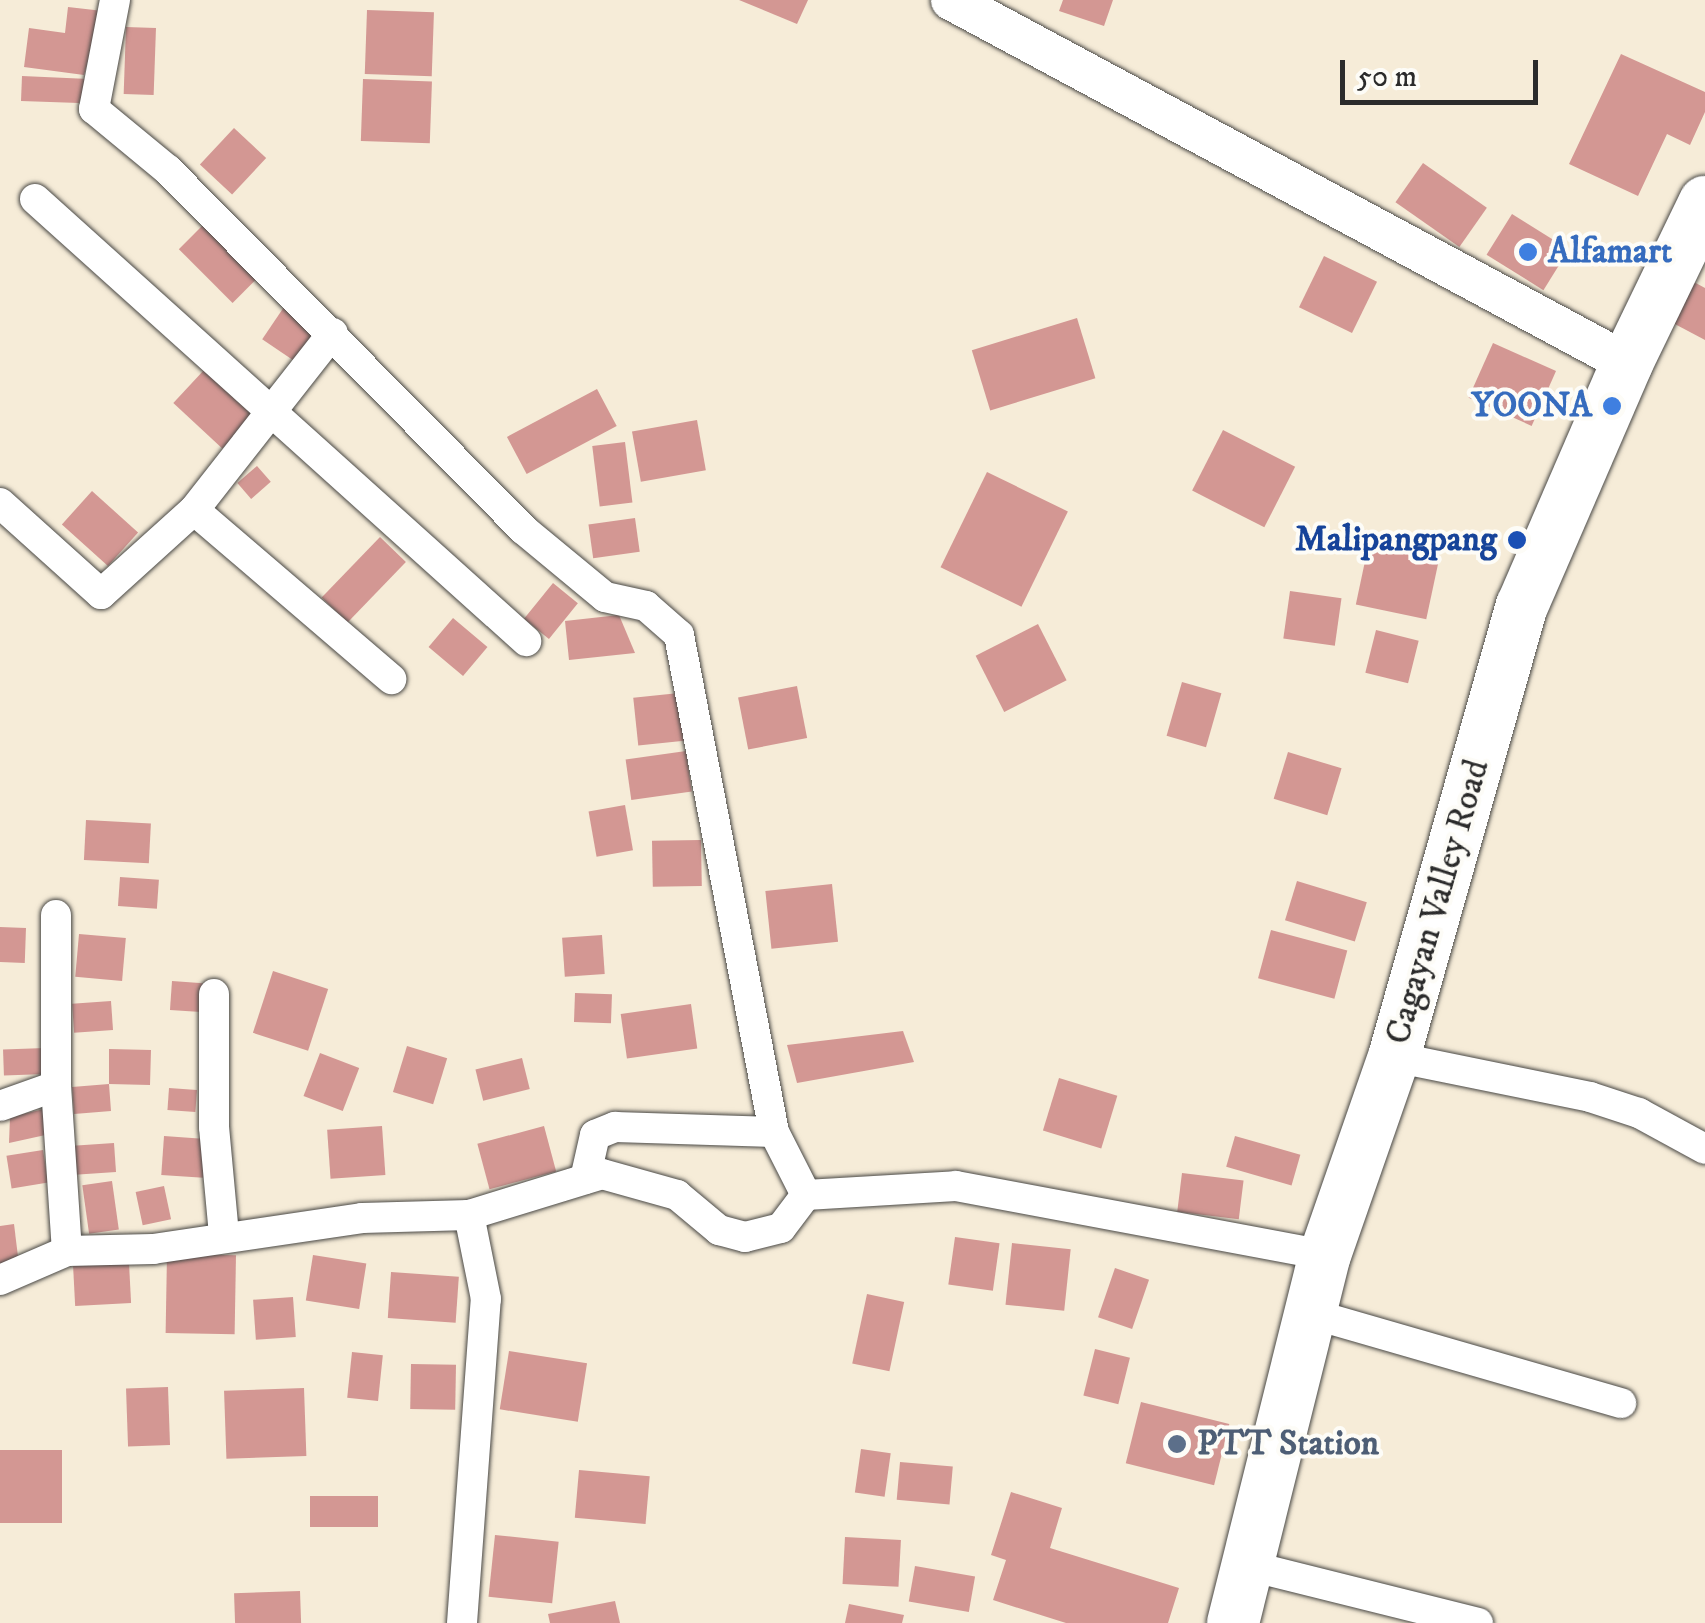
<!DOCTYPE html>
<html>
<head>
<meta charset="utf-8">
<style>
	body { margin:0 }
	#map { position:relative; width:1705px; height:1623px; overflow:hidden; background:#f6ecd8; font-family:"IM FELL DW Pica",serif }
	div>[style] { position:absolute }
	.building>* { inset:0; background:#d39793; transform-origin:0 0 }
	.roads { filter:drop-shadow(0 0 2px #494845) drop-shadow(0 0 2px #494845) }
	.street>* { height:30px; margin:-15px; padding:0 15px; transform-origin:15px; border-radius:15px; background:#fff }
	.secondary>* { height:40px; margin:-20px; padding:0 20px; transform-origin:20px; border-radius:20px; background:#fff }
	.highway>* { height:52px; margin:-26px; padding:0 26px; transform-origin:26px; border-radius:26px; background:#fff }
	.dots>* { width:28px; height:28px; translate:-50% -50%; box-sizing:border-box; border:5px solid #fdfcf7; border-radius:50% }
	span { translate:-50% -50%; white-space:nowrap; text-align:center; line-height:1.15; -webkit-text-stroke:8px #fdfcf7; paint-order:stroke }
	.shop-label { font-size:35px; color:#366cbe; font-weight:700 }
	.left { translate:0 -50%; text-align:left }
	.right { translate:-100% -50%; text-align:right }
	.transit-label { font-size:35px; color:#164399; font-weight:700 }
	.street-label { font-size:35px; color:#2b2b2b }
	.service-label { font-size:35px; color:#4e5e75; font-weight:700 }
	.scale { position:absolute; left:1340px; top:60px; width:198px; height:45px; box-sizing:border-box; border:5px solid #2b2b2b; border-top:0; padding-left:12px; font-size:30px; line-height:35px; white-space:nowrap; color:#2b2b2b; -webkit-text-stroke:8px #fdfcf7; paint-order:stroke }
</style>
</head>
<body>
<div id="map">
	<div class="building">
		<i style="clip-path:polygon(739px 0,808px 0,797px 24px)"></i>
		<i style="clip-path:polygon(1063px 0,1113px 0,1104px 26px,1059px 11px)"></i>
		<i style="clip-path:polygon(68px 7px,103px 11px,84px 75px,24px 67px,29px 28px,65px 33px)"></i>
		<i style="left:367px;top:10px;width:67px;height:64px;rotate:2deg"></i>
		<i style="left:126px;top:27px;width:30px;height:67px;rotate:2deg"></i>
		<i style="clip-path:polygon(1621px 54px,1705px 92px,1705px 112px,1690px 145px,1667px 134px,1638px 196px,1569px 164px)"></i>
		<i style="clip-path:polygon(22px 76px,89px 79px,79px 103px,21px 101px)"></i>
		<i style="left:363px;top:79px;width:69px;height:62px;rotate:2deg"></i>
		<i style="left:234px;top:128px;width:44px;height:50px;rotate:43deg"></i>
		<i style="left:1423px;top:163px;width:78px;height:48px;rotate:35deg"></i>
		<i style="left:1512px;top:214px;width:67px;height:48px;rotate:32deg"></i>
		<i style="left:205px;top:223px;width:76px;height:37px;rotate:45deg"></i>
		<i style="left:1324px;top:256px;width:59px;height:57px;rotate:26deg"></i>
		<i style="clip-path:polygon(1692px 281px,1705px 288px,1705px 340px,1671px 322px)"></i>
		<i style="left:284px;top:307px;width:45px;height:39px;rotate:34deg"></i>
		<i style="left:1077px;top:318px;width:63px;height:110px;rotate:73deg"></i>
		<i style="left:1493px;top:343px;width:69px;height:60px;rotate:24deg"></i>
		<i style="left:204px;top:370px;width:67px;height:45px;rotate:43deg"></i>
		<i style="left:597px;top:389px;width:42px;height:102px;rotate:62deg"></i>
		<i style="left:697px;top:420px;width:51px;height:66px;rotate:80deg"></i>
		<i style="left:1223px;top:430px;width:81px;height:68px;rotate:27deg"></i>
		<i style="left:625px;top:442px;width:61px;height:33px;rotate:83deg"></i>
		<i style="left:257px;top:466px;width:21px;height:26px;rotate:49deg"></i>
		<i style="left:987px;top:472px;width:90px;height:106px;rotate:26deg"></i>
		<i style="left:92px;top:491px;width:62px;height:45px;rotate:42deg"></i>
		<i style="left:635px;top:518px;width:34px;height:47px;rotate:82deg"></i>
		<i style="left:1371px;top:533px;width:72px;height:73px;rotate:12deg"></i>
		<i style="left:380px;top:537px;width:36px;height:84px;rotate:44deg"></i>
		<i style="left:553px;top:583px;width:32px;height:46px;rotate:39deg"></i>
		<i style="left:1290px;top:591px;width:52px;height:48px;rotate:8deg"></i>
		<i style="clip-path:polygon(619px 615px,635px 653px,569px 660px,565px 621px)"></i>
		<i style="left:453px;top:618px;width:45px;height:38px;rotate:40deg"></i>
		<i style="left:1038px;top:624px;width:63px;height:70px;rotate:63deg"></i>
		<i style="left:1376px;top:630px;width:44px;height:44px;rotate:14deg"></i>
		<i style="left:1182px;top:682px;width:41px;height:56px;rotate:16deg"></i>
		<i style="left:797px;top:686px;width:53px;height:60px;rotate:79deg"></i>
		<i style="left:679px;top:693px;width:48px;height:46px;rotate:84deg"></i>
		<i style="left:686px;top:751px;width:41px;height:61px;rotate:82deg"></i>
		<i style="left:1288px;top:752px;width:56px;height:49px;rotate:17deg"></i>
		<i style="left:625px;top:805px;width:46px;height:37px;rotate:80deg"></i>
		<i style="left:86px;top:820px;width:65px;height:40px;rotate:3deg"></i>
		<i style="left:701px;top:840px;width:46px;height:49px;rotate:89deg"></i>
		<i style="left:120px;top:877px;width:39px;height:29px;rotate:4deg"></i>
		<i style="left:1297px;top:881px;width:73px;height:41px;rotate:17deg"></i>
		<i style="left:832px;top:884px;width:58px;height:67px;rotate:84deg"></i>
		<i style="left:0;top:927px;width:26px;height:35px;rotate:2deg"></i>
		<i style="left:1271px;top:930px;width:79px;height:50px;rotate:15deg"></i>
		<i style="left:79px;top:934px;width:47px;height:43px;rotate:5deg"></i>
		<i style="left:602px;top:935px;width:39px;height:40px;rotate:86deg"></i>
		<i style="left:273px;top:971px;width:58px;height:65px;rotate:18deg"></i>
		<i style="left:172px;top:981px;width:31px;height:29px;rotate:4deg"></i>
		<i style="left:575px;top:993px;width:37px;height:29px;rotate:2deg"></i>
		<i style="left:111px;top:1001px;width:29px;height:39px;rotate:86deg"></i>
		<i style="left:691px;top:1004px;width:45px;height:71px;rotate:82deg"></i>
		<i style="clip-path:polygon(903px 1031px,914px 1062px,797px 1083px,787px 1045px)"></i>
		<i style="left:407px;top:1046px;width:42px;height:48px;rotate:17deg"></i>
		<i style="left:45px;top:1048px;width:26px;height:42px;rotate:88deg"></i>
		<i style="clip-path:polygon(109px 1049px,151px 1050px,150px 1085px,109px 1084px,111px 1111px,74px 1114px,72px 1087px,109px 1084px)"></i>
		<i style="left:320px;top:1053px;width:42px;height:46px;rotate:21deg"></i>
		<i style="left:522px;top:1058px;width:32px;height:48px;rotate:76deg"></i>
		<i style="left:1059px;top:1078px;width:61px;height:55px;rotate:17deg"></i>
		<i style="left:169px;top:1088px;width:28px;height:22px;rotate:4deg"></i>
		<i style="clip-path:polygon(44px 1109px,50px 1134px,9px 1143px,10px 1117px)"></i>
		<i style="left:382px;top:1126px;width:49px;height:55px;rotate:86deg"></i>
		<i style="left:544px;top:1126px;width:47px;height:69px;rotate:75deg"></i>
		<i style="left:164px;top:1136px;width:42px;height:39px;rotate:4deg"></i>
		<i style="left:1235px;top:1136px;width:68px;height:32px;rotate:16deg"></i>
		<i style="left:114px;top:1143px;width:29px;height:41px;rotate:86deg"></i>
		<i style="left:43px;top:1150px;width:33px;height:37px;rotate:81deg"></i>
		<i style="left:1182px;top:1173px;width:62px;height:39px;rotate:7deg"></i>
		<i style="left:112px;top:1181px;width:49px;height:30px;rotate:82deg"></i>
		<i style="left:164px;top:1186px;width:34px;height:29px;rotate:78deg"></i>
		<i style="clip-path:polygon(14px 1224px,19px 1265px,0 1268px,0 1226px)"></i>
		<i style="left:955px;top:1237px;width:45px;height:48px;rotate:8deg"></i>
		<i style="left:1012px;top:1243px;width:59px;height:62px;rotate:6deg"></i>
		<i style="left:167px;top:1254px;width:69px;height:79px;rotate:1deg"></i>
		<i style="left:313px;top:1255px;width:54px;height:46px;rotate:9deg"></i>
		<i style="left:129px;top:1263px;width:40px;height:56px;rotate:87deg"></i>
		<i style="left:1115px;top:1268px;width:36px;height:52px;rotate:19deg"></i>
		<i style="left:391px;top:1272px;width:68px;height:46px;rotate:4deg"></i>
		<i style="left:867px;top:1294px;width:38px;height:71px;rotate:12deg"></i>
		<i style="left:293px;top:1297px;width:40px;height:40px;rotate:86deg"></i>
		<i style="left:1095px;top:1349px;width:36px;height:48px;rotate:14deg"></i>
		<i style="left:509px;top:1351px;width:79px;height:59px;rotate:9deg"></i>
		<i style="left:352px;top:1352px;width:31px;height:46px;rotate:6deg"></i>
		<i style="left:411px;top:1364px;width:45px;height:45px;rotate:1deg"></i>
		<i style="left:168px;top:1387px;width:58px;height:42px;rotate:88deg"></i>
		<i style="left:304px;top:1388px;width:68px;height:80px;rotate:88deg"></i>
		<i style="left:1141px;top:1402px;width:91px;height:63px;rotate:14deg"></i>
		<i style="left:861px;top:1449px;width:30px;height:44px;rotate:8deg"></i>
		<i style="left:0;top:1450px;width:62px;height:73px"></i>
		<i style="left:900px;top:1462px;width:53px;height:38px;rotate:5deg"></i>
		<i style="left:579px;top:1470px;width:71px;height:48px;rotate:5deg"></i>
		<i style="clip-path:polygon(1011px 1492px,1062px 1508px,1050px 1548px,1179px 1588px,1168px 1623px,1066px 1623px,993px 1600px,1006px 1560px,991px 1555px)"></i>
		<i style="left:310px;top:1496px;width:68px;height:31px"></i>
		<i style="left:495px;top:1535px;width:64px;height:62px;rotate:6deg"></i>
		<i style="left:845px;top:1537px;width:56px;height:47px;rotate:3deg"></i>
		<i style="left:915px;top:1566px;width:61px;height:36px;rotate:10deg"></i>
		<i style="left:300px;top:1591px;width:32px;height:66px;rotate:88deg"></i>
		<i style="clip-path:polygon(615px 1601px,620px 1623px,550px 1623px,548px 1614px)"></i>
		<i style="clip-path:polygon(849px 1604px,904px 1615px,902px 1623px,845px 1623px)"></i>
	</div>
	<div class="roads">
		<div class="street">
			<i style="left:115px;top:0;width:111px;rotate:100.9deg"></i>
			<i style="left:94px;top:109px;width:96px;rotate:39.5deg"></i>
			<i style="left:168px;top:170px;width:506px;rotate:45.32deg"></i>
			<i style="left:524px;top:530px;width:105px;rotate:39.6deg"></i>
			<i style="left:605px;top:597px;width:42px;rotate:12.4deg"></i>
			<i style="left:646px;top:606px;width:44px;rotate:41.3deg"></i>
			<i style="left:679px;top:635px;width:506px;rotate:79.18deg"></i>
			<i style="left:774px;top:1132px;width:71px;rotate:63.1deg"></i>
			<i style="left:806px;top:1195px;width:150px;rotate:-3.4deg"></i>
			<i style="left:956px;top:1186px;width:375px;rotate:10.6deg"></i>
			<i style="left:35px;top:199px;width:661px;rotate:41.99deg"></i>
			<i style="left:0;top:503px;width:136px;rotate:42deg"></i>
			<i style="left:101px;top:594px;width:125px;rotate:-42.1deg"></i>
			<i style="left:194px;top:510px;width:225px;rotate:-51.9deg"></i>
			<i style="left:194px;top:510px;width:260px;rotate:40.6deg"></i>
			<i style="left:56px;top:915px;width:171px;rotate:90deg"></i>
			<i style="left:56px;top:1086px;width:165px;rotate:86.2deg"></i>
			<i style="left:214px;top:994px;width:133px;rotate:90deg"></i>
			<i style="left:214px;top:1127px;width:107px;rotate:84.7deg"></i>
			<i style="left:1394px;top:1057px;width:200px;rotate:11.5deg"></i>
			<i style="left:1590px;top:1097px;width:52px;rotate:18.1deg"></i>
			<i style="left:1639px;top:1113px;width:75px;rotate:28.6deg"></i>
			<i style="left:0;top:1106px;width:59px;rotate:-19.7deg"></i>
			<i style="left:585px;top:1179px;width:45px;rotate:-77.2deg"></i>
			<i style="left:595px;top:1135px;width:22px;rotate:-22deg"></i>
			<i style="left:615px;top:1127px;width:159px;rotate:1.8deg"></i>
			<i style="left:0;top:1280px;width:73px;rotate:-23.4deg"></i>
			<i style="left:67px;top:1251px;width:86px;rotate:-1.3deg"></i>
			<i style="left:153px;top:1249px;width:211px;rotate:-8.4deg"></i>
			<i style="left:362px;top:1218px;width:107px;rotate:-1.6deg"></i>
			<i style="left:469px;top:1215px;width:139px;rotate:-17.1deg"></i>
			<i style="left:602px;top:1174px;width:78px;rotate:15.6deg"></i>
			<i style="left:677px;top:1195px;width:55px;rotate:39.8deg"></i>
			<i style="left:719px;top:1230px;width:27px;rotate:15deg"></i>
			<i style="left:745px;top:1237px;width:37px;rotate:-14deg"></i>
			<i style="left:781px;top:1228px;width:41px;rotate:-52.9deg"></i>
			<i style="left:1309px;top:1313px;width:325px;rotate:16.1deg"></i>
			<i style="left:1250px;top:1566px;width:235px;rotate:14deg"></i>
			<i style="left:462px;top:1623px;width:325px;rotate:-85.8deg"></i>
			<i style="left:486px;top:1299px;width:86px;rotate:-101.4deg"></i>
		</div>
		<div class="secondary">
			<i style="left:951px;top:0;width:767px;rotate:28.24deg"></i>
		</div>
		<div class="highway">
			<i style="left:1233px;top:1623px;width:379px;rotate:-76deg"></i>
			<i style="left:1325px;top:1255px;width:210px;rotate:-70.8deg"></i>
			<i style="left:1394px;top:1057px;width:469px;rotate:-74.2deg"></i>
			<i style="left:1522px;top:606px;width:265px;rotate:-66.6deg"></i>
			<i style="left:1627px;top:363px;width:179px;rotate:-64.2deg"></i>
		</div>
	</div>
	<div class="dots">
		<i style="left:1528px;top:252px;background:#3f7fe0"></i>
		<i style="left:1612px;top:406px;background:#3f7fe0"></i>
		<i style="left:1517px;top:540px;background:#1a4fb4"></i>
		<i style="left:1177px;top:1444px;background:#5c6f8a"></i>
	</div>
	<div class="shop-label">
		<span class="left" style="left:1548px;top:252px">Alfamart</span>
		<span class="right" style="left:1592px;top:406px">YOONA</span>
	</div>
	<div class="transit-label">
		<span class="right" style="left:1497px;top:540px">Malipangpang</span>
	</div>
	<div class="street-label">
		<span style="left:1438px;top:902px;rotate:-74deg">Cagayan Valley Road</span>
	</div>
	<div class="service-label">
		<span class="left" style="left:1197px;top:1444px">PTT Station</span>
	</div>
	<div class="scale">50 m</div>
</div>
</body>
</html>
